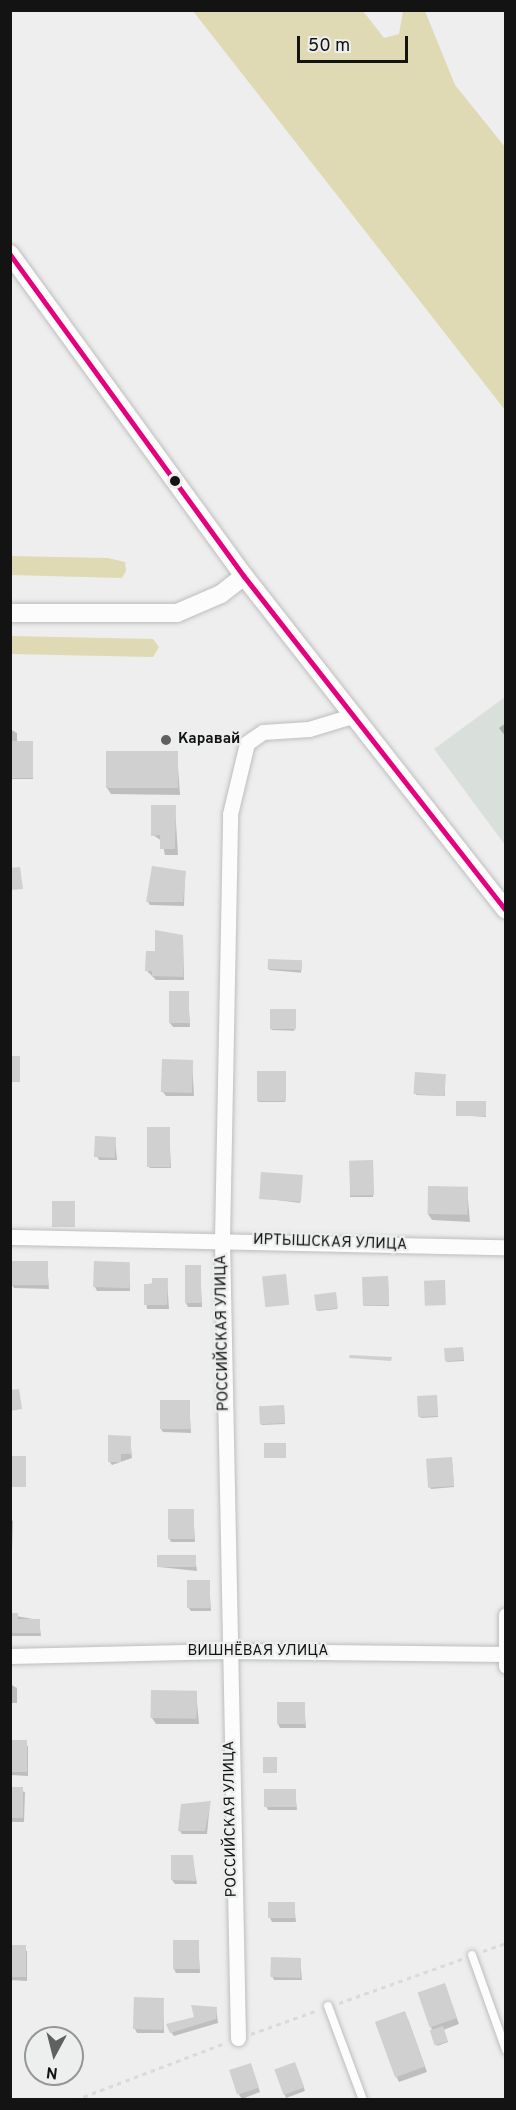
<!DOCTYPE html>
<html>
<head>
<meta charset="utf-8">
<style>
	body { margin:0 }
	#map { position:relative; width:516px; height:2110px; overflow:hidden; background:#edeeed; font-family:Overpass,sans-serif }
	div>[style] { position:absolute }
	.built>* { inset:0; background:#d9dfdb }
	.green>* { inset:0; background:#dfdab4 }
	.shadow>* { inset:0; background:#0003; transform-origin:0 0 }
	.building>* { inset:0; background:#cfd0cf; transform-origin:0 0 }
	.path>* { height:3px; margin-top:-1.5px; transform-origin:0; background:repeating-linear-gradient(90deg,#d9dad9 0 4.5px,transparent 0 9px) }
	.roads { filter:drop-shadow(0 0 2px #bdbebd) drop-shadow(0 0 2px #bdbebd) }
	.service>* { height:8px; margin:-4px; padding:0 4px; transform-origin:4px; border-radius:4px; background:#fcfcfc }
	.minor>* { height:15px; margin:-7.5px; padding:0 7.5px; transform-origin:7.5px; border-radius:7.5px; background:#fcfcfc }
	.tertiary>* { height:18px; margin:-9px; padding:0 9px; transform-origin:9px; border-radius:9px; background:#fcfcfc }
	.bus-1>* { height:4.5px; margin:-2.25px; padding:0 2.25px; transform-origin:2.25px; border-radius:2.25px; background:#e5007d }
	.dots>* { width:16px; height:16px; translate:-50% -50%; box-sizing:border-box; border:3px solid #ecefed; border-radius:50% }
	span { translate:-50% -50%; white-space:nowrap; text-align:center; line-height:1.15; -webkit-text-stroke:4.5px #ecefed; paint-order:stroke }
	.poi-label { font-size:15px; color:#121312; font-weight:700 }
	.left { translate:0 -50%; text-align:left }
	.street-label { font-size:15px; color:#121312 }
	.frame { position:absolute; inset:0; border:12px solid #121312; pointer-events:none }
	.north { position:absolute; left:24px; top:2026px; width:60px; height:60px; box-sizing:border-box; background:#ecefed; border:2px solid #959795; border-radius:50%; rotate:187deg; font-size:16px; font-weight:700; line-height:24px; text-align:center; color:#121312 }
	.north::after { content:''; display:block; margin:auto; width:21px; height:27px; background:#5f605f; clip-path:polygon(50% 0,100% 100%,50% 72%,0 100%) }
	.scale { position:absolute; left:297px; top:36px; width:111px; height:27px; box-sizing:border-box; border:3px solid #121312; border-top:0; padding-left:8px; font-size:18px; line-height:21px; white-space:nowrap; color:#121312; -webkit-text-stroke:4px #ecefed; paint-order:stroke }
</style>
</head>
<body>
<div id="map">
	<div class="built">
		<i style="clip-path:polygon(505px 697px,505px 845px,434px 749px)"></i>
	</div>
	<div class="green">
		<i style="clip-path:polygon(193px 11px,363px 11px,384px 38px,399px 34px,403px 11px,425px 11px,455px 85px,505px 147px,505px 410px)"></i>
		<i style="clip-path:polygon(11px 556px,108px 558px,125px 562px,126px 571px,122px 578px,11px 575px)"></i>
		<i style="clip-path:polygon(11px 636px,153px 639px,159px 647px,153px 657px,11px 654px)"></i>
	</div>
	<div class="shadow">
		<i style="clip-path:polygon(506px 723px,506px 737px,499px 728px)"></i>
		<i style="clip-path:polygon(10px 729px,17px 733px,17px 742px,33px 744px,33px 779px,10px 779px)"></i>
		<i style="clip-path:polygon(177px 753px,180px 795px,111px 794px,107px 788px)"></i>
		<i style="clip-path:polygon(175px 807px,178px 855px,165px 855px,162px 841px,153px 835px)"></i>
		<i style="clip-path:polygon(185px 872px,184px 906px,150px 905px,148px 902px)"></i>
		<i style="clip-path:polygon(183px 937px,184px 980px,156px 980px,147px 971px,156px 952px)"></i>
		<i style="left:270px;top:960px;width:32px;height:10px;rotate:5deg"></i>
		<i style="clip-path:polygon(188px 992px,190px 1027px,173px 1027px,170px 1023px)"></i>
		<i style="left:272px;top:1011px;width:23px;height:19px;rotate:2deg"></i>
		<i style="clip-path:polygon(192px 1061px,194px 1096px,166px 1096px,163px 1092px)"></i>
		<i style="clip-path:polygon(286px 1074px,285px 1102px,259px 1102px,258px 1101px)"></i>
		<i style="clip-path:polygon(445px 1075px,445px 1096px,416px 1095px,416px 1093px)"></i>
		<i style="clip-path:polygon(486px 1104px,486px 1117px,457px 1115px,485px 1102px)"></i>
		<i style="clip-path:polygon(169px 1128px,171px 1168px,150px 1168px,149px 1167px)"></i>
		<i style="clip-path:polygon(115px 1138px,117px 1160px,99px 1160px,97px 1156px)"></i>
		<i style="left:350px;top:1163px;width:23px;height:34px"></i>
		<i style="clip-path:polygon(302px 1177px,300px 1203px,261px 1198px)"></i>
		<i style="clip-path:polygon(467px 1189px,470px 1222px,432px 1220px,428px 1214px)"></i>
		<i style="clip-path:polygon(47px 1263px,49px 1289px,14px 1288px,12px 1285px)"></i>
		<i style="clip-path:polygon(129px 1264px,130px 1291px,97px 1291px,95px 1287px)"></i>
		<i style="clip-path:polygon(200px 1267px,202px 1307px,188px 1307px,186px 1303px)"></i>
		<i style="clip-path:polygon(388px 1278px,389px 1306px,364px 1306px,364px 1305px)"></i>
		<i style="clip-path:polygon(167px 1280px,169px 1309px,147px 1309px,145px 1285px)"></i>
		<i style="clip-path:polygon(336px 1295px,337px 1309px,318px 1311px,317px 1309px)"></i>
		<i style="clip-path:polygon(463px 1350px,464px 1361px,447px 1362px,446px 1360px)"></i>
		<i style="clip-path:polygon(436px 1396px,438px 1417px,421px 1418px,420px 1417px)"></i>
		<i style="clip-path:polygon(189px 1402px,191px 1433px,163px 1432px,161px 1429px)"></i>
		<i style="clip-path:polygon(284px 1408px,285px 1424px,262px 1425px,261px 1424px)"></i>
		<i style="clip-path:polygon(130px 1437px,132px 1458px,112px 1465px,109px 1461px)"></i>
		<i style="clip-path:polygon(452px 1460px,454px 1487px,431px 1489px,430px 1487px)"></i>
		<i style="clip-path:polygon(193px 1511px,195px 1542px,171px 1542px,169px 1538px)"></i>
		<i style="clip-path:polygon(10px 1519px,13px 1521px,12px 1552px,10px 1552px)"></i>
		<i style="clip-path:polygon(195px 1557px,197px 1571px,159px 1567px)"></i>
		<i style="clip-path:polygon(209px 1582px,211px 1611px,191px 1611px,188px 1607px)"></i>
		<i style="clip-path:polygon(10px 1615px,39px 1620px,41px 1636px,10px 1636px)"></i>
		<i style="clip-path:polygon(10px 1684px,17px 1688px,17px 1703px,10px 1703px)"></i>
		<i style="clip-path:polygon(196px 1692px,199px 1724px,156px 1724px,152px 1718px)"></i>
		<i style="clip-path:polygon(304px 1703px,306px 1728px,280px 1728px,278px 1724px)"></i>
		<i style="clip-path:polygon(10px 1742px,28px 1746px,28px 1776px,10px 1775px)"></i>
		<i style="clip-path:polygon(10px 1788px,25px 1792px,24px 1822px,10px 1822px)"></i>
		<i style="clip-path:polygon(295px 1791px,297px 1810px,268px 1810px,266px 1806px)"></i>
		<i style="clip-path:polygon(210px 1803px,207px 1834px,182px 1834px,179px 1830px)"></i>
		<i style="clip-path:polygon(192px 1856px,197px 1884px,175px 1884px,172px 1880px)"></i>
		<i style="clip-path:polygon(294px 1904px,296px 1922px,272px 1922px,270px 1918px)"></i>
		<i style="clip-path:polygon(198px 1942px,200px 1973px,176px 1973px,174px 1969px)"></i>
		<i style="clip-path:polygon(10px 1947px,27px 1951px,27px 1981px,10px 1980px)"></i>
		<i style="clip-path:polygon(300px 1959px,302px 1980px,274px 1980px,272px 1976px)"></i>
		<i style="clip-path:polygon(447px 1991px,459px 2024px,443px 2030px,448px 2042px,437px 2046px,431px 2027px)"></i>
		<i style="clip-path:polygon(163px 2000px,164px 2033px,137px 2033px,135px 2029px)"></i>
		<i style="clip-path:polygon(216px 2008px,218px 2023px,174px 2036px,171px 2032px)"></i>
		<i style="clip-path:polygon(408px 2019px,427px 2072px,399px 2082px,396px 2076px)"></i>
		<i style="clip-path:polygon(297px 2068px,305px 2091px,286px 2098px,276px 2071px)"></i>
		<i style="clip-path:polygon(252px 2069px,260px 2092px,242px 2099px,239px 2095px)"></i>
	</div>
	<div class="building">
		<i style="left:10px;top:741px;width:23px;height:37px"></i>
		<i style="left:106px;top:751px;width:72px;height:37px"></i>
		<i style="clip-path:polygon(151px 805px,176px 805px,175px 849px,160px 849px,160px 835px,151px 836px)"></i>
		<i style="clip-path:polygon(152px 866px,186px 871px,183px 902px,146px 902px)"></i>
		<i style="clip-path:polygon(20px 867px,23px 889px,10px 890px,10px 868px)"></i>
		<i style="clip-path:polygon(155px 930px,183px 935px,183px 977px,152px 976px,152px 971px,145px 971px,146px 951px,155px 951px)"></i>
		<i style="left:268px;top:959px;width:34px;height:10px;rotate:2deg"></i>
		<i style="left:169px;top:991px;width:20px;height:32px"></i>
		<i style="left:296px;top:1009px;width:20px;height:26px;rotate:90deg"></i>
		<i style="left:10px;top:1056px;width:10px;height:26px"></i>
		<i style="left:162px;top:1059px;width:31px;height:33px;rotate:2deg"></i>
		<i style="left:257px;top:1071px;width:29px;height:30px"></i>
		<i style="left:415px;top:1072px;width:31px;height:22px;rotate:4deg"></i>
		<i style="left:456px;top:1101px;width:30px;height:15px"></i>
		<i style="left:147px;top:1127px;width:23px;height:40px"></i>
		<i style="left:95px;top:1136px;width:21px;height:21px;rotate:3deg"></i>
		<i style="left:373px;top:1160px;width:35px;height:24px;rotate:88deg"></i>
		<i style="left:261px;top:1172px;width:42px;height:27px;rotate:4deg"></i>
		<i style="left:428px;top:1186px;width:40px;height:28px;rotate:1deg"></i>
		<i style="left:52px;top:1201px;width:23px;height:26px"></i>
		<i style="left:11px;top:1261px;width:37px;height:24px"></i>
		<i style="left:94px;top:1261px;width:36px;height:26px;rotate:2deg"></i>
		<i style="left:185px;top:1265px;width:16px;height:38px"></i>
		<i style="left:286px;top:1274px;width:31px;height:24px;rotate:84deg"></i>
		<i style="left:388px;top:1276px;width:29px;height:26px;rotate:88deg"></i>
		<i style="clip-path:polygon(152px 1278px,168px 1278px,167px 1305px,144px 1305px,144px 1284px,152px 1284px)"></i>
		<i style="left:445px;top:1280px;width:25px;height:21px;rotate:88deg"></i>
		<i style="left:336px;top:1292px;width:16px;height:22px;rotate:83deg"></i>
		<i style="left:463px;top:1347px;width:13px;height:19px;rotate:86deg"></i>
		<i style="clip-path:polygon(350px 1355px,392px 1357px,391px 1361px,349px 1358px)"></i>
		<i style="clip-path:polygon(19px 1389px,22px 1409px,10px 1411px,10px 1390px)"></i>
		<i style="left:437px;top:1395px;width:21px;height:20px;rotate:87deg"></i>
		<i style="left:160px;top:1400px;width:30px;height:29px"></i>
		<i style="left:284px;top:1405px;width:18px;height:25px;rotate:87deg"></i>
		<i style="clip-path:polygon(108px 1435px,131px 1436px,131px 1454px,121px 1454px,121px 1462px,108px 1462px)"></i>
		<i style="left:264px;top:1443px;width:22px;height:15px"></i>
		<i style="left:10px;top:1456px;width:16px;height:31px"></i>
		<i style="left:452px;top:1457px;width:29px;height:26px;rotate:86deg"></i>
		<i style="left:168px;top:1509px;width:26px;height:30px"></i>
		<i style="left:157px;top:1555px;width:39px;height:12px"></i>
		<i style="left:187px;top:1580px;width:23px;height:28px"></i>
		<i style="clip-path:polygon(10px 1613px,18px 1613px,18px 1619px,40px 1619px,40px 1633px,10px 1633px)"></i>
		<i style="left:151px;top:1690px;width:46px;height:28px;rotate:1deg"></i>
		<i style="left:277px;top:1702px;width:28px;height:22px"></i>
		<i style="left:10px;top:1740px;width:17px;height:32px"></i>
		<i style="left:263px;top:1757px;width:14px;height:16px"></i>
		<i style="left:10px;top:1787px;width:13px;height:31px"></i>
		<i style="left:264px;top:1789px;width:32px;height:18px"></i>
		<i style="clip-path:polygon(211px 1801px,205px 1831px,178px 1831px,181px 1804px)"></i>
		<i style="clip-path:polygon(171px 1855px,193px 1855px,196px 1881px,171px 1880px)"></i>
		<i style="left:268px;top:1902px;width:27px;height:16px"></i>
		<i style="left:173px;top:1940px;width:26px;height:29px"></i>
		<i style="left:10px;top:1945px;width:16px;height:32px"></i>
		<i style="left:271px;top:1957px;width:30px;height:20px;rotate:2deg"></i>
		<i style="left:445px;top:1983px;width:37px;height:29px;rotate:71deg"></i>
		<i style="left:134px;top:1997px;width:30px;height:32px;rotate:2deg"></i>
		<i style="clip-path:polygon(191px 2005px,217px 2007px,216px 2019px,170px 2033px,166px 2024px,194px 2017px)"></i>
		<i style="left:405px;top:2011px;width:59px;height:32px;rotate:70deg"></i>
		<i style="left:443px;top:2026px;width:16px;height:14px;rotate:72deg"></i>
		<i style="left:295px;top:2062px;width:27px;height:22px;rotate:70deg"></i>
		<i style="left:251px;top:2063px;width:26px;height:23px;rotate:72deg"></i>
	</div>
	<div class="path">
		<i style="left:483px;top:1951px;width:24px;rotate:-19deg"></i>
		<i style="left:339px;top:2003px;width:131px;rotate:-19.7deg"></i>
		<i style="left:251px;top:2034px;width:71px;rotate:-19.7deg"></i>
		<i style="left:75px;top:2100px;width:160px;rotate:-20.8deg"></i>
	</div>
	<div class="roads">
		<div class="service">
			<i style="left:472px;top:1955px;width:101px;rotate:70.3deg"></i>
			<i style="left:328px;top:2006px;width:100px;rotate:69.6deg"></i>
		</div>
		<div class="minor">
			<i style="left:10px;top:1237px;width:496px;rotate:1.2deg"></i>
			<i style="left:506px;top:1615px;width:51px;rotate:90deg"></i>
			<i style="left:10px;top:1656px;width:218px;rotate:-1.3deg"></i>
			<i style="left:228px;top:1651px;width:278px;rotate:0.6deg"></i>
			<i style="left:238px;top:2038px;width:798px;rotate:-91.15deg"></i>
			<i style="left:222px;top:1240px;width:426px;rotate:-88.9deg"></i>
			<i style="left:230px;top:814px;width:73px;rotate:-76.5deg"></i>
			<i style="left:247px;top:743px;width:19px;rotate:-35deg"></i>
			<i style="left:263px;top:732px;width:46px;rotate:-3.7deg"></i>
			<i style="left:309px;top:729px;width:48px;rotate:-16.9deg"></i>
		</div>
		<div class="tertiary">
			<i style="left:10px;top:254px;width:398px;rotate:54deg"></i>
			<i style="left:244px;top:576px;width:424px;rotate:51.9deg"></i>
			<i style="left:10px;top:613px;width:167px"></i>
			<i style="left:177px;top:613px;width:48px;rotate:-23.4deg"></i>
			<i style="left:221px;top:594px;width:29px;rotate:-38deg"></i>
		</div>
	</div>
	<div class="bus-1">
		<i style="left:10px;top:254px;width:398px;rotate:54deg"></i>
		<i style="left:244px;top:576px;width:424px;rotate:51.9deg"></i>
	</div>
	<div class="dots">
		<i style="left:175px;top:481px;background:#121312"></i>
		<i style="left:166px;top:740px;background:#5f605f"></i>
	</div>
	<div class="poi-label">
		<span class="left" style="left:178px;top:740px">Каравай</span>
	</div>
	<div class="street-label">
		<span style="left:330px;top:1243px;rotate:2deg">ИРТЫШСКАЯ УЛИЦА</span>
		<span style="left:223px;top:1333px;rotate:-91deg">РОССИЙСКАЯ УЛИЦА</span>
		<span style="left:258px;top:1652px">ВИШНЁВАЯ УЛИЦА</span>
		<span style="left:231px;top:1819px;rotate:-91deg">РОССИЙСКАЯ УЛИЦА</span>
	</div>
	<div class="frame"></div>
	<div class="north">N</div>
	<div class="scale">50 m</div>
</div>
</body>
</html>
